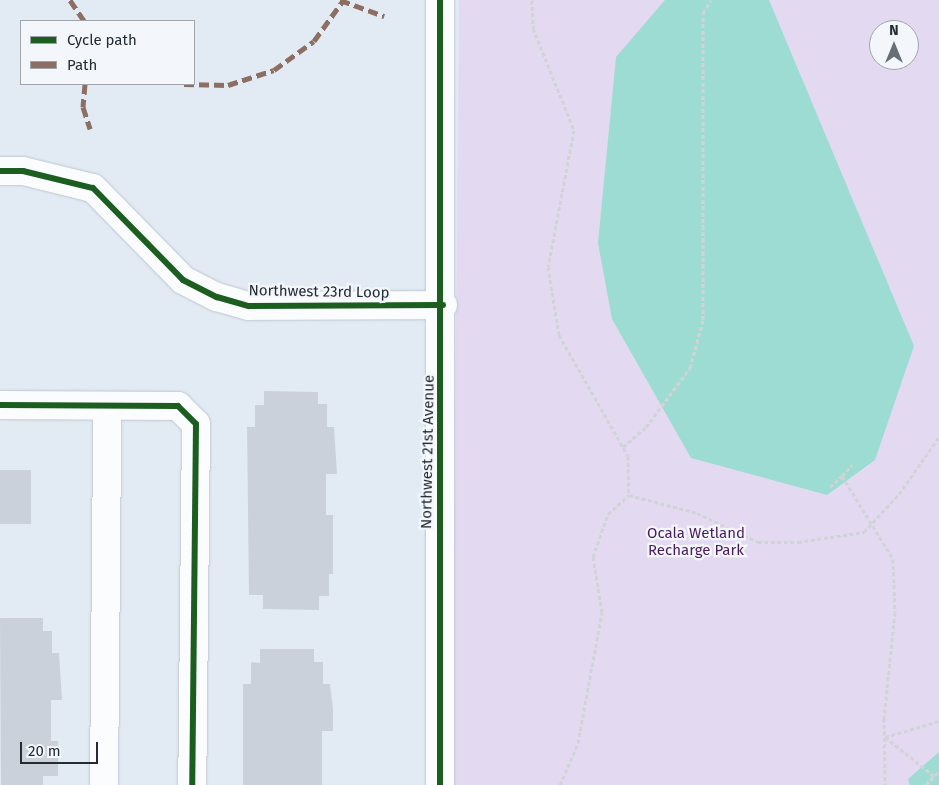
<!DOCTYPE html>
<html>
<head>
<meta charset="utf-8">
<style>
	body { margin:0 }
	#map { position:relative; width:939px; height:785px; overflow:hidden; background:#e2ebf4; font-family:"Fira Sans",sans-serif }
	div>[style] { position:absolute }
	.green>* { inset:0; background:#e3daf2 }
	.water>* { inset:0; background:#9ddcd3 }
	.building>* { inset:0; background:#cbd1da; transform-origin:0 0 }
	.path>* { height:3px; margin-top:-1.5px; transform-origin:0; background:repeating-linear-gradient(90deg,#d1d4d7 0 4px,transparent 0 6.5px) }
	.roads { filter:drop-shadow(0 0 1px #bec6ce) drop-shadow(0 0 1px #bec6ce) }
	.street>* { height:28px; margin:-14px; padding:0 14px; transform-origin:14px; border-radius:14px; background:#fbfcfd }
	.quiet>* { height:5px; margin-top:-2.5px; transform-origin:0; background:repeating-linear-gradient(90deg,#8d6e63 0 10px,transparent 0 15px) }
	.cycleway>* { height:6px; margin:-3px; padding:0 3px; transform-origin:3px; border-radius:3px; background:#1b5e20 }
	span { translate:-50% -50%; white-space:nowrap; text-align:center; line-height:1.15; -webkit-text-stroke:4.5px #f3f7fb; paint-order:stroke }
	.street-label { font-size:15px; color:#232b33 }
	.park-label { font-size:15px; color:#491c5f }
	.legend { position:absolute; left:20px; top:20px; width:175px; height:65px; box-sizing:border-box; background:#f3f7fb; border:1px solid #a0a5ab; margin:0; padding:6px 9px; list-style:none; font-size:15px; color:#232b33 }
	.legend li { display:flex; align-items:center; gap:10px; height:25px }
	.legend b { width:25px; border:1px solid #a0a5ab }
	.north { position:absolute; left:869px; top:20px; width:50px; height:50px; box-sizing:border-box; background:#f3f7fb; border:1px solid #a0a5ab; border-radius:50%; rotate:0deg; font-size:14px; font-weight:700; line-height:20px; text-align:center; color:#232b33 }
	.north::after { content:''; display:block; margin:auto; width:18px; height:22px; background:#666e77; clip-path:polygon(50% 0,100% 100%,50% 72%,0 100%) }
	.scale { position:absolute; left:20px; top:742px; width:78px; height:22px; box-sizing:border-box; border:2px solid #232b33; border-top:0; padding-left:6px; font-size:15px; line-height:18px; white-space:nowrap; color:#232b33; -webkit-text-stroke:4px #f3f7fb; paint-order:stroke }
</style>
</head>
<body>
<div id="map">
	<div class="green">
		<i style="clip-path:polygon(evenodd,459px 0,939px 0,939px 785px,452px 785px,459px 0,879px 30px,909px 30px,909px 60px,879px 60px,879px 30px)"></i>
	</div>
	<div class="water">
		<i style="clip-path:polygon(665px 0,769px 0,914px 346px,875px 460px,827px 495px,691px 458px,612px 319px,598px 243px,616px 57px)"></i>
		<i style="clip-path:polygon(939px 752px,939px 785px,910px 785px,908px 779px)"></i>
	</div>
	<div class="building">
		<i style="clip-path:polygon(264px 391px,318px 392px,318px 404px,327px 404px,327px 427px,334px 427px,337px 474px,326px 474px,326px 515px,333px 515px,333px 574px,329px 574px,329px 596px,319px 596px,319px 610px,263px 609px,263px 595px,249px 595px,247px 427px,255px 427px,255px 405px,264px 405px)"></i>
		<i style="left:0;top:470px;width:31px;height:54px"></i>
		<i style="clip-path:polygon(0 618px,43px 618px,43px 631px,52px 631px,52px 653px,59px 653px,62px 700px,51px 700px,51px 741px,58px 741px,58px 776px,43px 776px,43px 785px,1px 785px)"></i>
		<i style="clip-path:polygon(260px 649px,314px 649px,314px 662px,323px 662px,323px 684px,330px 684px,333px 709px,333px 731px,322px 731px,322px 785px,243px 785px,243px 684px,251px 684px,251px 662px,260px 663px)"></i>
	</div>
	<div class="path">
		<i style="left:532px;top:0;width:28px;rotate:88deg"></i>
		<i style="left:533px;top:28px;width:110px;rotate:68.1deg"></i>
		<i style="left:574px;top:130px;width:139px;rotate:100.7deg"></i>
		<i style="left:548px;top:267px;width:69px;rotate:80.8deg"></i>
		<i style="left:559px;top:335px;width:139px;rotate:60.3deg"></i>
		<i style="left:628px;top:456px;width:39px;rotate:89deg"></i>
		<i style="left:623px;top:447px;width:30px;rotate:-41deg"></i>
		<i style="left:646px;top:427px;width:74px;rotate:-53.3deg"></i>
		<i style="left:690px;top:368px;width:50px;rotate:-74.8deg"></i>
		<i style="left:703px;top:320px;width:307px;rotate:-90deg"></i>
		<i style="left:703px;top:13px;width:15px;rotate:-58deg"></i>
		<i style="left:842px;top:476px;width:15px;rotate:-48deg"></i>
		<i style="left:830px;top:487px;width:16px;rotate:-43deg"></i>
		<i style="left:842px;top:476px;width:97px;rotate:58.4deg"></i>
		<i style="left:893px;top:559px;width:53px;rotate:87.8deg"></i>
		<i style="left:895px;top:612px;width:107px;rotate:95.9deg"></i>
		<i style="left:884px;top:718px;width:67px;rotate:89.1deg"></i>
		<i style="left:885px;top:737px;width:63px;rotate:38.5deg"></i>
		<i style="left:885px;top:737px;width:56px;rotate:-16.5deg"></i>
		<i style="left:560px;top:785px;width:46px;rotate:-66.8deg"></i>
		<i style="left:578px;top:743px;width:133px;rotate:-79.6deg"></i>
		<i style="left:602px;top:612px;width:56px;rotate:-99.3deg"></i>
		<i style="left:593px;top:557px;width:46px;rotate:-70.8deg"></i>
		<i style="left:608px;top:514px;width:28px;rotate:-42deg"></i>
		<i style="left:629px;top:495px;width:70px;rotate:14.8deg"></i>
		<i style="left:697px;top:513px;width:68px;rotate:25.4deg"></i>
		<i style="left:758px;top:542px;width:40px"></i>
		<i style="left:798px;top:542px;width:67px;rotate:-8.6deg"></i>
		<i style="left:864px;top:532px;width:52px;rotate:-47.4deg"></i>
		<i style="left:899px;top:494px;width:70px;rotate:-54.9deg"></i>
		<i style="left:926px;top:785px;width:19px;rotate:-47deg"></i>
	</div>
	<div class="roads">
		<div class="street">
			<i style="left:0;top:171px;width:23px"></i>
			<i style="left:23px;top:171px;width:72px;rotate:13.7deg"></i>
			<i style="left:93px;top:188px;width:129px;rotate:45.6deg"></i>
			<i style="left:183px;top:280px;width:38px;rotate:27deg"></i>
			<i style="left:217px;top:297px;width:33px;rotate:16deg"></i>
			<i style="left:249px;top:306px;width:194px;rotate:-0.3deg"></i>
			<i style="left:0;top:405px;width:178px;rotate:0.3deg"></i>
			<i style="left:178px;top:406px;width:25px;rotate:45deg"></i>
			<i style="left:196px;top:424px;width:361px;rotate:90.6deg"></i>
			<i style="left:104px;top:785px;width:379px;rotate:-89.5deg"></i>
			<i style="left:440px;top:785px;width:785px;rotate:-90deg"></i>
		</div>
	</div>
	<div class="quiet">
		<i style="left:70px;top:0;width:25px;rotate:56deg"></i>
		<i style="left:340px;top:0;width:47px;rotate:20deg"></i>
		<i style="left:85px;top:84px;width:23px;rotate:95deg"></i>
		<i style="left:83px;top:107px;width:23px;rotate:72deg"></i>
		<i style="left:184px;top:84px;width:44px;rotate:1.3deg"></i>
		<i style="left:228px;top:85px;width:48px;rotate:-18.1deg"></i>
		<i style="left:274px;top:70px;width:49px;rotate:-35.9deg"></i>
		<i style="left:314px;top:41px;width:48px;rotate:-54.3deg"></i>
	</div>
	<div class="cycleway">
		<i style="left:0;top:171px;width:23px"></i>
		<i style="left:23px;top:171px;width:72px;rotate:13.7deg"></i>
		<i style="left:93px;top:188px;width:129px;rotate:45.6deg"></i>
		<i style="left:183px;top:280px;width:38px;rotate:27deg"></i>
		<i style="left:217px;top:297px;width:33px;rotate:16deg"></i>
		<i style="left:249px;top:306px;width:194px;rotate:-0.3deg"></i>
		<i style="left:0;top:405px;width:178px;rotate:0.3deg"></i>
		<i style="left:178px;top:406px;width:25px;rotate:45deg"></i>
		<i style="left:196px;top:424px;width:361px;rotate:90.6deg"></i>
		<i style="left:440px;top:785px;width:785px;rotate:-90deg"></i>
	</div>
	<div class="street-label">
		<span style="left:319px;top:292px;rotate:1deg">Northwest 23rd Loop</span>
		<span style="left:428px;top:452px;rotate:-89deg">Northwest 21st Avenue</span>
	</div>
	<div class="park-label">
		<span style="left:696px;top:542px">Ocala Wetland<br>Recharge Park</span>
	</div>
	<ul class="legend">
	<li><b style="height:6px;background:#1b5e20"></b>Cycle path</li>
	<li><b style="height:6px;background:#8d6e63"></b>Path</li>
	</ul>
	<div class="north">N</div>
	<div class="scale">20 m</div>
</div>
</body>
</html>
